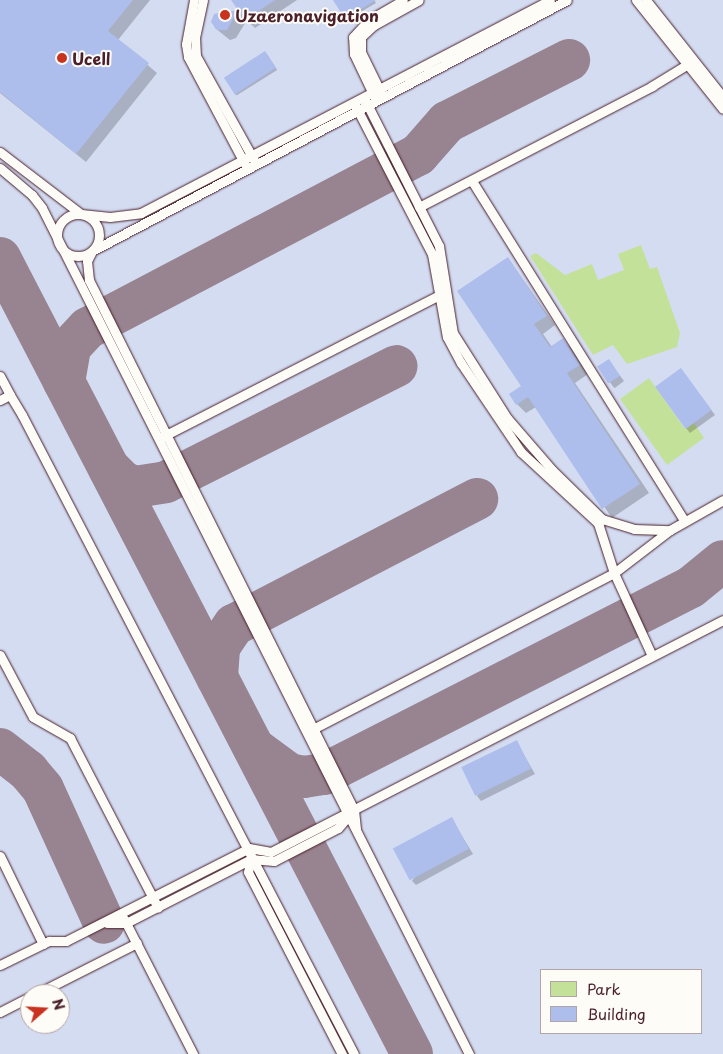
<!DOCTYPE html>
<html>
<head>
<meta charset="utf-8">
<style>
	body { margin:0 }
	#map { position:relative; width:723px; height:1054px; overflow:hidden; background:#e5e9f4; font-family:"Playpen Sans",sans-serif }
	div>[style] { position:absolute }
	.built>* { inset:0; background:#d4dcf2 }
	.green>* { inset:0; background:#c4e199 }
	.shadow>* { inset:0; background:#0003; transform-origin:0 0 }
	.taxiway>* { height:42px; margin:-21px; padding:0 21px; transform-origin:21px; border-radius:21px; background:#988490 }
	.building>* { inset:0; background:#adbdec; transform-origin:0 0 }
	.roads { filter:drop-shadow(0 0 1px #4a1f2b) drop-shadow(0 0 1px #4a1f2b) }
	.lane>* { height:9px; margin:-4.5px; padding:0 4.5px; transform-origin:4.5px; border-radius:4.5px; background:#fdfcf7 }
	.lane>.ring { margin:-4.5px; padding:0; box-sizing:content-box; background:none; border:9px solid #fdfcf7; border-radius:50% }
	.dots>* { width:14px; height:14px; translate:-50% -50%; box-sizing:border-box; border:2px solid #fdfcf7; border-radius:50% }
	span { translate:-50% -50%; white-space:nowrap; text-align:center; line-height:1.15; -webkit-text-stroke:4px #fdfcf7; paint-order:stroke }
	.poi-label { font-size:16px; color:#4a1f2b; font-weight:700 }
	.left { translate:0 -50%; text-align:left }
	.legend { position:absolute; left:540px; top:969px; width:162px; height:65px; box-sizing:border-box; background:#fdfcf7; border:1px solid #b5a4a5; margin:0; padding:6px 9px; list-style:none; font-size:15px; color:#4a1f2b }
	.legend li { display:flex; align-items:center; gap:10px; height:25px }
	.legend b { width:25px; border:1px solid #b5a4a5 }
	.north { position:absolute; left:20px; top:984px; width:50px; height:50px; box-sizing:border-box; background:#fdfcf7; border:1px solid #b5a4a5; border-radius:50%; rotate:71deg; font-size:14px; font-weight:700; line-height:20px; text-align:center; color:#4a1f2b }
	.north::after { content:''; display:block; margin:auto; width:18px; height:22px; background:#c8321e; clip-path:polygon(50% 0,100% 100%,50% 72%,0 100%) }
</style>
</head>
<body>
<div id="map">
	<div class="built">
		<i style="clip-path:polygon(evenodd,0 0,723px 0,723px 1054px,0 1054px,0 0,542px 970px,702px 970px,702px 1033px,542px 1033px,542px 970px,0 0,30px 994px,60px 994px,60px 1024px,30px 1024px,30px 994px)"></i>
	</div>
	<div class="green">
		<i style="clip-path:polygon(641px 245px,650px 269px,657px 267px,680px 333px,677px 347px,627px 364px,613px 345px,593px 355px,530px 256px,536px 253px,565px 275px,592px 264px,598px 280px,624px 270px,618px 254px)"></i>
		<i style="clip-path:polygon(649px 378px,685px 429px,694px 423px,704px 438px,667px 465px,620px 399px)"></i>
	</div>
	<div class="shadow">
		<i style="clip-path:polygon(0 0,150px 0,118px 40px,157px 73px,86px 162px,0 93px)"></i>
		<i style="clip-path:polygon(233px 0,297px 0,255px 28px,247px 20px,236px 38px,230px 40px,215px 28px,213px 20px,216px 14px,240px 10px)"></i>
		<i style="clip-path:polygon(334px 0,374px 0,376px 3px,347px 20px)"></i>
		<i style="left:267px;top:54px;width:19px;height:48px;rotate:58deg"></i>
		<i style="clip-path:polygon(508px 258px,555px 325px,543px 334px,552px 347px,563px 340px,572px 349px,588px 374px,575px 383px,649px 493px,612px 518px,536px 407px,526px 413px,517px 404px,523px 386px)"></i>
		<i style="left:609px;top:361px;width:25px;height:12px;rotate:53deg"></i>
		<i style="clip-path:polygon(681px 370px,715px 415px,690px 433px,686px 428px)"></i>
		<i style="clip-path:polygon(516px 741px,535px 774px,481px 801px,477px 796px)"></i>
		<i style="clip-path:polygon(451px 818px,473px 854px,416px 885px,412px 881px)"></i>
	</div>
	<div class="taxiway">
		<i style="left:0;top:258px;width:896px;rotate:62.63deg"></i>
		<i style="left:64px;top:382px;width:36px;rotate:-80deg"></i>
		<i style="left:70px;top:347px;width:26px;rotate:-47deg"></i>
		<i style="left:88px;top:328px;width:373px;rotate:-27.7deg"></i>
		<i style="left:418px;top:155px;width:44px;rotate:-48.7deg"></i>
		<i style="left:447px;top:122px;width:137px;rotate:-26.9deg"></i>
		<i style="left:109px;top:468px;width:20px;rotate:45deg"></i>
		<i style="left:123px;top:482px;width:13px;rotate:23deg"></i>
		<i style="left:135px;top:487px;width:31px;rotate:-9deg"></i>
		<i style="left:166px;top:482px;width:258px;rotate:-26.7deg"></i>
		<i style="left:217px;top:677px;width:30px;rotate:-86deg"></i>
		<i style="left:219px;top:647px;width:27px;rotate:-56deg"></i>
		<i style="left:234px;top:625px;width:274px;rotate:-27.4deg"></i>
		<i style="left:254px;top:748px;width:44px;rotate:36.6deg"></i>
		<i style="left:289px;top:774px;width:15px;rotate:11deg"></i>
		<i style="left:304px;top:777px;width:20px;rotate:-9deg"></i>
		<i style="left:324px;top:774px;width:412px;rotate:-27deg"></i>
		<i style="left:691px;top:587px;width:41px;rotate:-39.1deg"></i>
		<i style="left:0;top:749px;width:36px;rotate:38deg"></i>
		<i style="left:28px;top:771px;width:23px;rotate:50deg"></i>
		<i style="left:43px;top:789px;width:147px;rotate:65.5deg"></i>
	</div>
	<div class="building">
		<i style="clip-path:polygon(0 0,133px 0,108px 31px,149px 63px,76px 154px,0 92px)"></i>
		<i style="clip-path:polygon(231px 0,275px 0,245px 20px,238px 10px,227px 30px,217px 30px,211px 22px,214px 14px,238px 10px)"></i>
		<i style="clip-path:polygon(333px 0,376px 0,345px 19px)"></i>
		<i style="left:265px;top:51px;width:20px;height:49px;rotate:57deg"></i>
		<i style="clip-path:polygon(508px 257px,547px 316px,534px 324px,550px 347px,563px 338px,580px 365px,567px 373px,640px 484px,602px 509px,528px 397px,516px 405px,509px 394px,521px 386px,457px 291px)"></i>
		<i style="left:609px;top:359px;width:20px;height:14px;rotate:57deg"></i>
		<i style="left:681px;top:368px;width:52px;height:32px;rotate:54deg"></i>
		<i style="left:517px;top:740px;width:32px;height:62px;rotate:64deg"></i>
		<i style="left:452px;top:817px;width:36px;height:67px;rotate:62deg"></i>
	</div>
	<div class="roads">
		<div class="lane">
			<i style="left:194px;top:0;width:45px;rotate:100.3deg"></i>
			<i style="left:186px;top:44px;width:13px;rotate:81deg"></i>
			<i style="left:188px;top:57px;width:121px;rotate:62deg"></i>
			<i style="left:203px;top:0;width:38px;rotate:102deg"></i>
			<i style="left:195px;top:37px;width:19px;rotate:87deg"></i>
			<i style="left:196px;top:56px;width:121px;rotate:60.9deg"></i>
			<i style="left:636px;top:0;width:139px;rotate:51.4deg"></i>
			<i style="left:646px;top:0;width:124px;rotate:51.6deg"></i>
			<i style="left:382px;top:95px;width:48px;rotate:-116deg"></i>
			<i style="left:361px;top:52px;width:15px;rotate:-90deg"></i>
			<i style="left:361px;top:37px;width:18px;rotate:-43deg"></i>
			<i style="left:374px;top:25px;width:51px;rotate:-29.1deg"></i>
			<i style="left:375px;top:98px;width:49px;rotate:-115.5deg"></i>
			<i style="left:354px;top:54px;width:17px;rotate:-93deg"></i>
			<i style="left:353px;top:37px;width:23px;rotate:-47deg"></i>
			<i style="left:369px;top:20px;width:39px;rotate:-30deg"></i>
			<i style="left:365px;top:100px;width:164px;rotate:63.1deg"></i>
			<i style="left:439px;top:246px;width:88px;rotate:80.9deg"></i>
			<i style="left:453px;top:333px;width:101px;rotate:57.6deg"></i>
			<i style="left:507px;top:418px;width:69px;rotate:49.1deg"></i>
			<i style="left:552px;top:470px;width:70px;rotate:44.4deg"></i>
			<i style="left:602px;top:519px;width:34px;rotate:17deg"></i>
			<i style="left:634px;top:529px;width:36px;rotate:2deg"></i>
			<i style="left:355px;top:105px;width:168px;rotate:62.7deg"></i>
			<i style="left:432px;top:254px;width:84px;rotate:79.8deg"></i>
			<i style="left:447px;top:337px;width:30px;rotate:62deg"></i>
			<i style="left:461px;top:363px;width:107px;rotate:56deg"></i>
			<i style="left:521px;top:452px;width:106px;rotate:42.7deg"></i>
			<i style="left:0;top:152px;width:102px;rotate:37.4deg"></i>
			<i style="left:81px;top:214px;width:29px;rotate:6deg"></i>
			<i style="left:110px;top:217px;width:31px;rotate:-7deg"></i>
			<i style="left:141px;top:213px;width:461px;rotate:-27.5deg"></i>
			<i style="left:0;top:168px;width:42px;rotate:40.2deg"></i>
			<i style="left:32px;top:195px;width:16px;rotate:52deg"></i>
			<i style="left:42px;top:208px;width:948px;rotate:63.22deg"></i>
			<i style="left:472px;top:181px;width:400px;rotate:58deg"></i>
			<i style="left:419px;top:207px;width:263px;rotate:-27.4deg"></i>
			<i style="left:652px;top:86px;width:48px;rotate:-31.4deg"></i>
			<i class="ring" style="left:57px;top:214px;width:33px;height:33px"></i>
			<i style="left:0;top:376px;width:21px;rotate:62deg"></i>
			<i style="left:0;top:400px;width:11px;rotate:-27deg"></i>
			<i style="left:10px;top:395px;width:23px;rotate:59deg"></i>
			<i style="left:22px;top:415px;width:720px;rotate:62.55deg"></i>
			<i style="left:162px;top:437px;width:317px;rotate:-27.1deg"></i>
			<i style="left:597px;top:520px;width:56px;rotate:72.2deg"></i>
			<i style="left:614px;top:573px;width:91px;rotate:65.4deg"></i>
			<i style="left:0;top:655px;width:70px;rotate:62deg"></i>
			<i style="left:33px;top:717px;width:43px;rotate:29.6deg"></i>
			<i style="left:70px;top:738px;width:191px;rotate:62.6deg"></i>
			<i style="left:309px;top:731px;width:343px;rotate:-27.4deg"></i>
			<i style="left:614px;top:573px;width:71px;rotate:-37.5deg"></i>
			<i style="left:670px;top:530px;width:61px;rotate:-29.5deg"></i>
			<i style="left:356px;top:829px;width:19px;rotate:-96deg"></i>
			<i style="left:354px;top:810px;width:593px;rotate:-116.57deg"></i>
			<i style="left:89px;top:280px;width:19px;rotate:-96deg"></i>
			<i style="left:87px;top:261px;width:11px;rotate:-63deg"></i>
			<i style="left:92px;top:251px;width:537px;rotate:-27.85deg"></i>
			<i style="left:0;top:856px;width:98px;rotate:64deg"></i>
			<i style="left:251px;top:859px;width:13px;rotate:103deg"></i>
			<i style="left:248px;top:872px;width:205px;rotate:62.7deg"></i>
			<i style="left:124px;top:919px;width:152px;rotate:62.9deg"></i>
			<i style="left:107px;top:923px;width:19px"></i>
			<i style="left:126px;top:923px;width:140px;rotate:-27.1deg"></i>
			<i style="left:251px;top:859px;width:23px;rotate:5deg"></i>
			<i style="left:274px;top:861px;width:72px;rotate:-27.3deg"></i>
			<i style="left:338px;top:828px;width:18px;rotate:-49deg"></i>
			<i style="left:0;top:965px;width:55px;rotate:-26.1deg"></i>
			<i style="left:49px;top:941px;width:17px"></i>
			<i style="left:66px;top:941px;width:205px;rotate:-26.9deg"></i>
			<i style="left:249px;top:848px;width:22px;rotate:10deg"></i>
			<i style="left:271px;top:852px;width:508px;rotate:-27.17deg"></i>
			<i style="left:36px;top:994px;width:113px;rotate:-26.8deg"></i>
			<i style="left:0;top:1012px;width:34px;rotate:-27deg"></i>
		</div>
	</div>
	<div class="dots">
		<i style="left:225px;top:15px;background:#c8321e"></i>
		<i style="left:62px;top:58px;background:#c8321e"></i>
	</div>
	<div class="poi-label">
		<span class="left" style="left:235px;top:15px">Uzaeronavigation</span>
		<span class="left" style="left:72px;top:58px">Ucell</span>
	</div>
	<ul class="legend">
	<li><b style="height:14px;background:#c4e199"></b>Park</li>
	<li><b style="height:14px;background:#adbdec"></b>Building</li>
	</ul>
	<div class="north">N</div>
</div>
</body>
</html>
